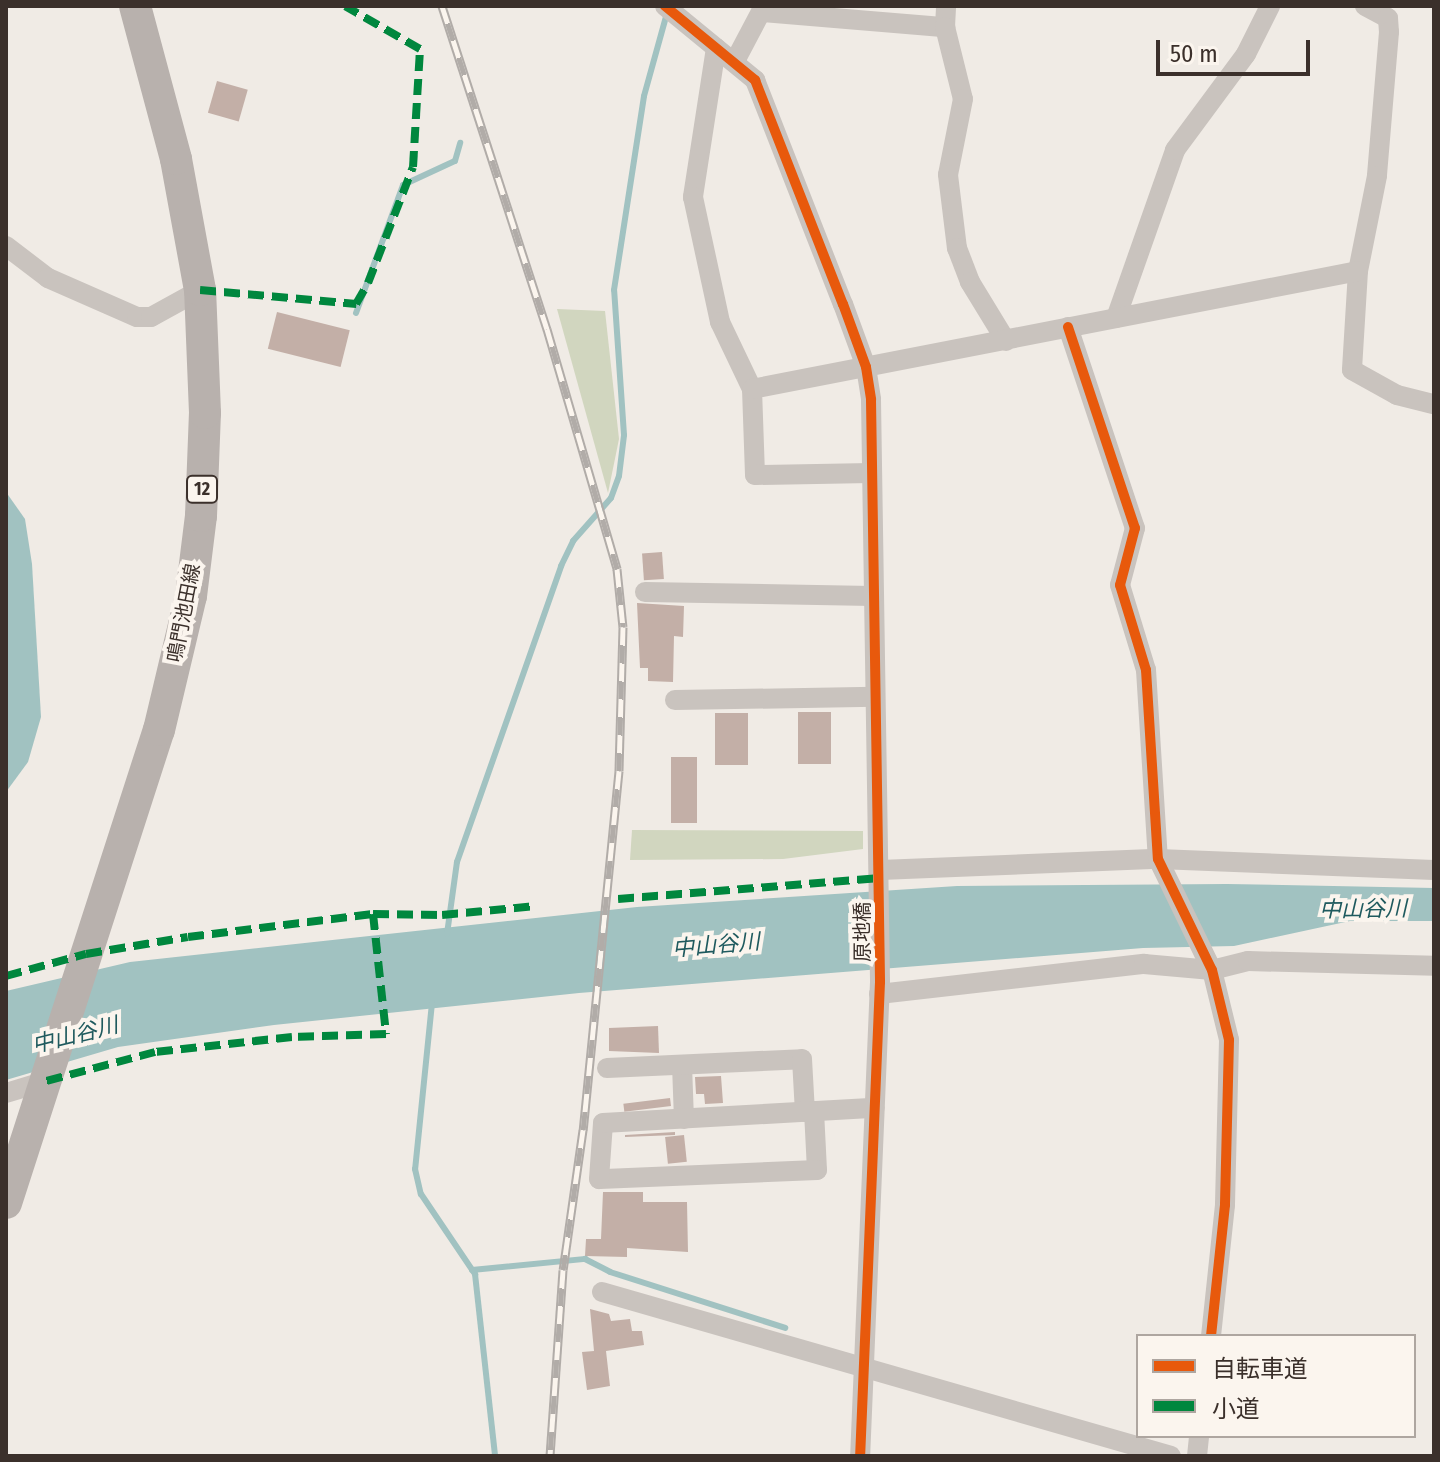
<!DOCTYPE html>
<html>
<head>
<meta charset="utf-8">
<style>
	body { margin:0 }
	#map { position:relative; width:1440px; height:1462px; overflow:hidden; background:#f0ebe5; font-family:"Fira Sans Condensed","Noto Sans JP",sans-serif }
	div>[style] { position:absolute }
	.green>* { inset:0; background:#d1d6bf }
	.water>* { inset:0; background:#a1c2c1 }
	.stream>* { height:6px; margin:-3px; padding:0 3px; transform-origin:3px; border-radius:3px; background:#a1c2c1 }
	.building>* { inset:0; background:#c3afa7; transform-origin:0 0 }
	.street>* { height:20px; margin:-10px; padding:0 10px; transform-origin:10px; border-radius:10px; background:#c9c3be }
	.primary>* { height:32px; margin:-16px; padding:0 16px; transform-origin:16px; border-radius:16px; background:#b8b1ad }
	.rail>* { height:9px; margin-top:-4.5px; transform-origin:0; background:repeating-linear-gradient(90deg,#fbf5ee 0 18px,#b1aca8 0 36px); box-sizing:border-box; border-block:2px solid #b1aca8 }
	.quiet>* { height:8px; margin-top:-4px; transform-origin:0; background:repeating-linear-gradient(90deg,#00873e 0 16px,transparent 0 24px) }
	.cycleway>* { height:10px; margin:-5px; padding:0 5px; transform-origin:5px; border-radius:5px; background:#e8590c }
	span { translate:-50% -50%; white-space:nowrap; text-align:center; line-height:1.15; -webkit-text-stroke:8px #fbf5ee; paint-order:stroke }
	.shield-label span { padding:2px 6px; background:#fbf5ee; border:2px solid; border-radius:6px; -webkit-text-stroke-width:0 }
	.shield-label { font-size:18px; color:#3b302b; font-weight:700 }
	.street-label { font-size:20px; color:#3b302b }
	.water-label { font-size:22px; color:#1f5a5e; font-style:italic }
	.frame { position:absolute; inset:0; border:8px solid #3b302b; pointer-events:none }
	.legend { position:absolute; left:1136px; top:1334px; width:280px; height:104px; box-sizing:border-box; background:#fbf5ee; border:2px solid #aea6a0; margin:0; padding:10px 14px; list-style:none; font-size:24px; color:#3b302b }
	.legend li { display:flex; align-items:center; gap:16px; height:40px }
	.legend b { width:40px; border:2px solid #aea6a0 }
	.scale { position:absolute; left:1156px; top:40px; width:154px; height:36px; box-sizing:border-box; border:4px solid #3b302b; border-top:0; padding-left:10px; font-size:24px; line-height:28px; white-space:nowrap; color:#3b302b; -webkit-text-stroke:6px #fbf5ee; paint-order:stroke }
</style>
</head>
<body>
<div id="map">
	<div class="green">
		<i style="clip-path:polygon(557px 309px,605px 311px,619px 439px,608px 493px)"></i>
		<i style="clip-path:polygon(632px 830px,863px 831px,863px 849px,783px 859px,630px 860px)"></i>
	</div>
	<div class="water">
		<i style="clip-path:polygon(6px 492px,25px 519px,32px 564px,41px 717px,28px 762px,6px 792px)"></i>
		<i style="clip-path:polygon(1227px 884px,1434px 888px,1434px 921px,1350px 921px,1234px 946px,1143px 948px,579px 993px,274px 1025px,118px 1047px,6px 1080px,6px 991px,130px 962px,637px 907px,957px 886px)"></i>
	</div>
	<div class="stream">
		<i style="left:356px;top:313px;width:136px;rotate:-69.8deg"></i>
		<i style="left:403px;top:185px;width:57px;rotate:-24.8deg"></i>
		<i style="left:455px;top:161px;width:19px;rotate:-74deg"></i>
		<i style="left:447px;top:934px;width:73px;rotate:-82.1deg"></i>
		<i style="left:457px;top:862px;width:314px;rotate:-70.6deg"></i>
		<i style="left:561px;top:566px;width:28px;rotate:-64deg"></i>
		<i style="left:573px;top:541px;width:57px;rotate:-48.5deg"></i>
		<i style="left:611px;top:498px;width:23px;rotate:-70deg"></i>
		<i style="left:619px;top:476px;width:41px;rotate:-83deg"></i>
		<i style="left:624px;top:435px;width:145px;rotate:-93.9deg"></i>
		<i style="left:614px;top:290px;width:196px;rotate:-81.2deg"></i>
		<i style="left:644px;top:96px;width:86px;rotate:-74.5deg"></i>
		<i style="left:432px;top:1003px;width:167px;rotate:95.8deg"></i>
		<i style="left:415px;top:1169px;width:26px;rotate:77deg"></i>
		<i style="left:421px;top:1194px;width:97px;rotate:56deg"></i>
		<i style="left:475px;top:1274px;width:183px;rotate:83.7deg"></i>
		<i style="left:472px;top:1270px;width:114px;rotate:-5.6deg"></i>
		<i style="left:585px;top:1259px;width:28px;rotate:27deg"></i>
		<i style="left:610px;top:1272px;width:184px;rotate:17.7deg"></i>
	</div>
	<div class="building">
		<i style="left:217px;top:81px;width:32px;height:33px;rotate:16deg"></i>
		<i style="left:277px;top:312px;width:75px;height:38px;rotate:14deg"></i>
		<i style="left:662px;top:552px;width:27px;height:20px;rotate:86deg"></i>
		<i style="clip-path:polygon(637px 603px,684px 606px,683px 637px,674px 636px,673px 682px,648px 681px,648px 668px,640px 668px)"></i>
		<i style="left:831px;top:712px;width:52px;height:33px;rotate:90deg"></i>
		<i style="left:715px;top:713px;width:33px;height:52px"></i>
		<i style="left:671px;top:757px;width:26px;height:66px"></i>
		<i style="clip-path:polygon(658px 1026px,659px 1053px,609px 1051px,609px 1028px)"></i>
		<i style="clip-path:polygon(721px 1076px,723px 1103px,705px 1104px,704px 1094px,696px 1094px,695px 1077px)"></i>
		<i style="left:670px;top:1098px;width:8px;height:47px;rotate:83deg"></i>
		<i style="clip-path:polygon(675px 1132px,675px 1135px,625px 1137px,625px 1135px)"></i>
		<i style="left:684px;top:1135px;width:27px;height:19px;rotate:84deg"></i>
		<i style="clip-path:polygon(603px 1192px,643px 1192px,643px 1202px,687px 1202px,688px 1252px,627px 1248px,627px 1257px,585px 1256px,586px 1239px,601px 1239px)"></i>
		<i style="clip-path:polygon(590px 1309px,609px 1314px,611px 1321px,630px 1319px,632px 1331px,642px 1331px,644px 1345px,606px 1351px,610px 1386px,587px 1390px,582px 1352px,594px 1351px)"></i>
	</div>
	<div class="street">
		<i style="left:665px;top:6px;width:117px;rotate:39.4deg"></i>
		<i style="left:755px;top:80px;width:241px;rotate:68.6deg"></i>
		<i style="left:843px;top:304px;width:67px;rotate:69.9deg"></i>
		<i style="left:866px;top:367px;width:33px;rotate:81deg"></i>
		<i style="left:871px;top:400px;width:582px;rotate:89.11deg"></i>
		<i style="left:880px;top:982px;width:474px;rotate:92.4deg"></i>
		<i style="left:1365px;top:6px;width:26px;rotate:28deg"></i>
		<i style="left:1388px;top:18px;width:14px;rotate:86deg"></i>
		<i style="left:1389px;top:32px;width:144px;rotate:94.8deg"></i>
		<i style="left:1377px;top:176px;width:97px;rotate:101.3deg"></i>
		<i style="left:1358px;top:271px;width:99px;rotate:93.5deg"></i>
		<i style="left:1352px;top:370px;width:51px;rotate:29.1deg"></i>
		<i style="left:1397px;top:395px;width:38px;rotate:14deg"></i>
		<i style="left:761px;top:12px;width:185px;rotate:4.7deg"></i>
		<i style="left:945px;top:27px;width:21px;rotate:-87deg"></i>
		<i style="left:945px;top:27px;width:74px;rotate:76deg"></i>
		<i style="left:963px;top:99px;width:77px;rotate:101.2deg"></i>
		<i style="left:948px;top:175px;width:74px;rotate:83deg"></i>
		<i style="left:957px;top:248px;width:36px;rotate:69deg"></i>
		<i style="left:970px;top:282px;width:69px;rotate:58.6deg"></i>
		<i style="left:716px;top:48px;width:151px;rotate:98.8deg"></i>
		<i style="left:693px;top:197px;width:128px;rotate:77.8deg"></i>
		<i style="left:720px;top:322px;width:74px;rotate:64.5deg"></i>
		<i style="left:752px;top:389px;width:86px;rotate:88deg"></i>
		<i style="left:755px;top:475px;width:116px;rotate:-1deg"></i>
		<i style="left:735px;top:61px;width:62px;rotate:-62.2deg"></i>
		<i style="left:6px;top:246px;width:53px;rotate:37.3deg"></i>
		<i style="left:48px;top:278px;width:97px;rotate:23.7deg"></i>
		<i style="left:137px;top:317px;width:14px"></i>
		<i style="left:151px;top:317px;width:56px;rotate:-28.9deg"></i>
		<i style="left:1116px;top:318px;width:178px;rotate:-70.6deg"></i>
		<i style="left:1175px;top:150px;width:119px;rotate:-53.5deg"></i>
		<i style="left:1246px;top:54px;width:54px;rotate:-63.4deg"></i>
		<i style="left:1068px;top:327px;width:212px;rotate:71.6deg"></i>
		<i style="left:1135px;top:528px;width:59px;rotate:104.7deg"></i>
		<i style="left:1120px;top:585px;width:89px;rotate:73deg"></i>
		<i style="left:1146px;top:670px;width:189px;rotate:86.4deg"></i>
		<i style="left:1158px;top:859px;width:123px;rotate:64.1deg"></i>
		<i style="left:1212px;top:970px;width:72px;rotate:76.3deg"></i>
		<i style="left:1229px;top:1040px;width:165px;rotate:91.4deg"></i>
		<i style="left:1225px;top:1205px;width:132px;rotate:96.1deg"></i>
		<i style="left:752px;top:389px;width:617px;rotate:-11.02deg"></i>
		<i style="left:645px;top:592px;width:227px;rotate:1deg"></i>
		<i style="left:675px;top:700px;width:200px;rotate:-0.9deg"></i>
		<i style="left:880px;top:870px;width:278px;rotate:-2.3deg"></i>
		<i style="left:1158px;top:859px;width:276px;rotate:2.3deg"></i>
		<i style="left:879px;top:994px;width:267px;rotate:-6.5deg"></i>
		<i style="left:1144px;top:964px;width:68px;rotate:5deg"></i>
		<i style="left:1212px;top:970px;width:37px;rotate:-14deg"></i>
		<i style="left:1248px;top:961px;width:186px;rotate:1.5deg"></i>
		<i style="left:682px;top:1065px;width:54px;rotate:87.9deg"></i>
		<i style="left:607px;top:1068px;width:195px;rotate:-2.6deg"></i>
		<i style="left:802px;top:1059px;width:53px;rotate:86.8deg"></i>
		<i style="left:6px;top:1093px;width:42px;rotate:-16.7deg"></i>
		<i style="left:814px;top:1111px;width:59px;rotate:87.1deg"></i>
		<i style="left:817px;top:1170px;width:218px;rotate:177.6deg"></i>
		<i style="left:599px;top:1179px;width:56px;rotate:-85.9deg"></i>
		<i style="left:603px;top:1123px;width:272px;rotate:-3.2deg"></i>
		<i style="left:602px;top:1292px;width:592px;rotate:16.08deg"></i>
		<i style="left:1197px;top:1456px;width:20px;rotate:-84deg"></i>
	</div>
	<div class="primary">
		<i style="left:6px;top:1203px;width:497px;rotate:-72.1deg"></i>
		<i style="left:159px;top:730px;width:138px;rotate:-76.6deg"></i>
		<i style="left:191px;top:596px;width:81px;rotate:-82.9deg"></i>
		<i style="left:201px;top:516px;width:103px;rotate:-87.8deg"></i>
		<i style="left:205px;top:413px;width:123px;rotate:-92.3deg"></i>
		<i style="left:200px;top:290px;width:133px;rotate:-100.4deg"></i>
		<i style="left:176px;top:159px;width:158px;rotate:-105deg"></i>
	</div>
	<div class="rail">
		<i style="left:442px;top:6px;width:340px;rotate:72deg"></i>
		<i style="left:547px;top:329px;width:250px;rotate:73.7deg"></i>
		<i style="left:617px;top:569px;width:58px;rotate:84.1deg"></i>
		<i style="left:623px;top:627px;width:144px;rotate:91.6deg"></i>
		<i style="left:619px;top:771px;width:361px;rotate:95.7deg"></i>
		<i style="left:583px;top:1130px;width:141px;rotate:98.1deg"></i>
		<i style="left:563px;top:1270px;width:186px;rotate:94deg"></i>
	</div>
	<div class="quiet">
		<i style="left:200px;top:290px;width:157px;rotate:5.1deg"></i>
		<i style="left:356px;top:304px;width:24px;rotate:-60deg"></i>
		<i style="left:368px;top:283px;width:124px;rotate:-68.8deg"></i>
		<i style="left:413px;top:167px;width:118px;rotate:-86.6deg"></i>
		<i style="left:420px;top:49px;width:86px;rotate:-150.2deg"></i>
		<i style="left:618px;top:899px;width:263px;rotate:-4.6deg"></i>
		<i style="left:373px;top:914px;width:69px;rotate:0.8deg"></i>
		<i style="left:442px;top:915px;width:94px;rotate:-5.5deg"></i>
		<i style="left:6px;top:976px;width:83px;rotate:-15.4deg"></i>
		<i style="left:86px;top:954px;width:103px;rotate:-9.5deg"></i>
		<i style="left:188px;top:937px;width:186px;rotate:-7.1deg"></i>
		<i style="left:373px;top:914px;width:121px;rotate:83.8deg"></i>
		<i style="left:386px;top:1034px;width:94px;rotate:178.2deg"></i>
		<i style="left:292px;top:1037px;width:138px;rotate:173.8deg"></i>
		<i style="left:155px;top:1052px;width:113px;rotate:165.1deg"></i>
	</div>
	<div class="cycleway">
		<i style="left:665px;top:6px;width:117px;rotate:39.4deg"></i>
		<i style="left:755px;top:80px;width:241px;rotate:68.6deg"></i>
		<i style="left:843px;top:304px;width:67px;rotate:69.9deg"></i>
		<i style="left:866px;top:367px;width:33px;rotate:81deg"></i>
		<i style="left:871px;top:400px;width:582px;rotate:89.11deg"></i>
		<i style="left:880px;top:982px;width:474px;rotate:92.4deg"></i>
		<i style="left:1068px;top:327px;width:212px;rotate:71.6deg"></i>
		<i style="left:1135px;top:528px;width:59px;rotate:104.7deg"></i>
		<i style="left:1120px;top:585px;width:89px;rotate:73deg"></i>
		<i style="left:1146px;top:670px;width:189px;rotate:86.4deg"></i>
		<i style="left:1158px;top:859px;width:123px;rotate:64.1deg"></i>
		<i style="left:1212px;top:970px;width:72px;rotate:76.3deg"></i>
		<i style="left:1229px;top:1040px;width:165px;rotate:91.4deg"></i>
		<i style="left:1225px;top:1205px;width:132px;rotate:96.1deg"></i>
	</div>
	<div class="shield-label">
		<span style="left:202px;top:489px">12</span>
	</div>
	<div class="street-label">
		<span style="left:184px;top:613px;rotate:-79deg">鳴門池田線</span>
		<span style="left:862px;top:932px;rotate:-90deg">原地橋</span>
	</div>
	<div class="water-label">
		<span style="left:1363px;top:909px;rotate:-1deg">中山谷川</span>
		<span style="left:716px;top:945px;rotate:-5deg">中山谷川</span>
		<span style="left:75px;top:1035px;rotate:-14deg">中山谷川</span>
	</div>
	<div class="frame"></div>
	<ul class="legend">
	<li><b style="height:10px;background:#e8590c"></b>自転車道</li>
	<li><b style="height:10px;background:#00873e"></b>小道</li>
	</ul>
	<div class="scale">50 m</div>
</div>
</body>
</html>
